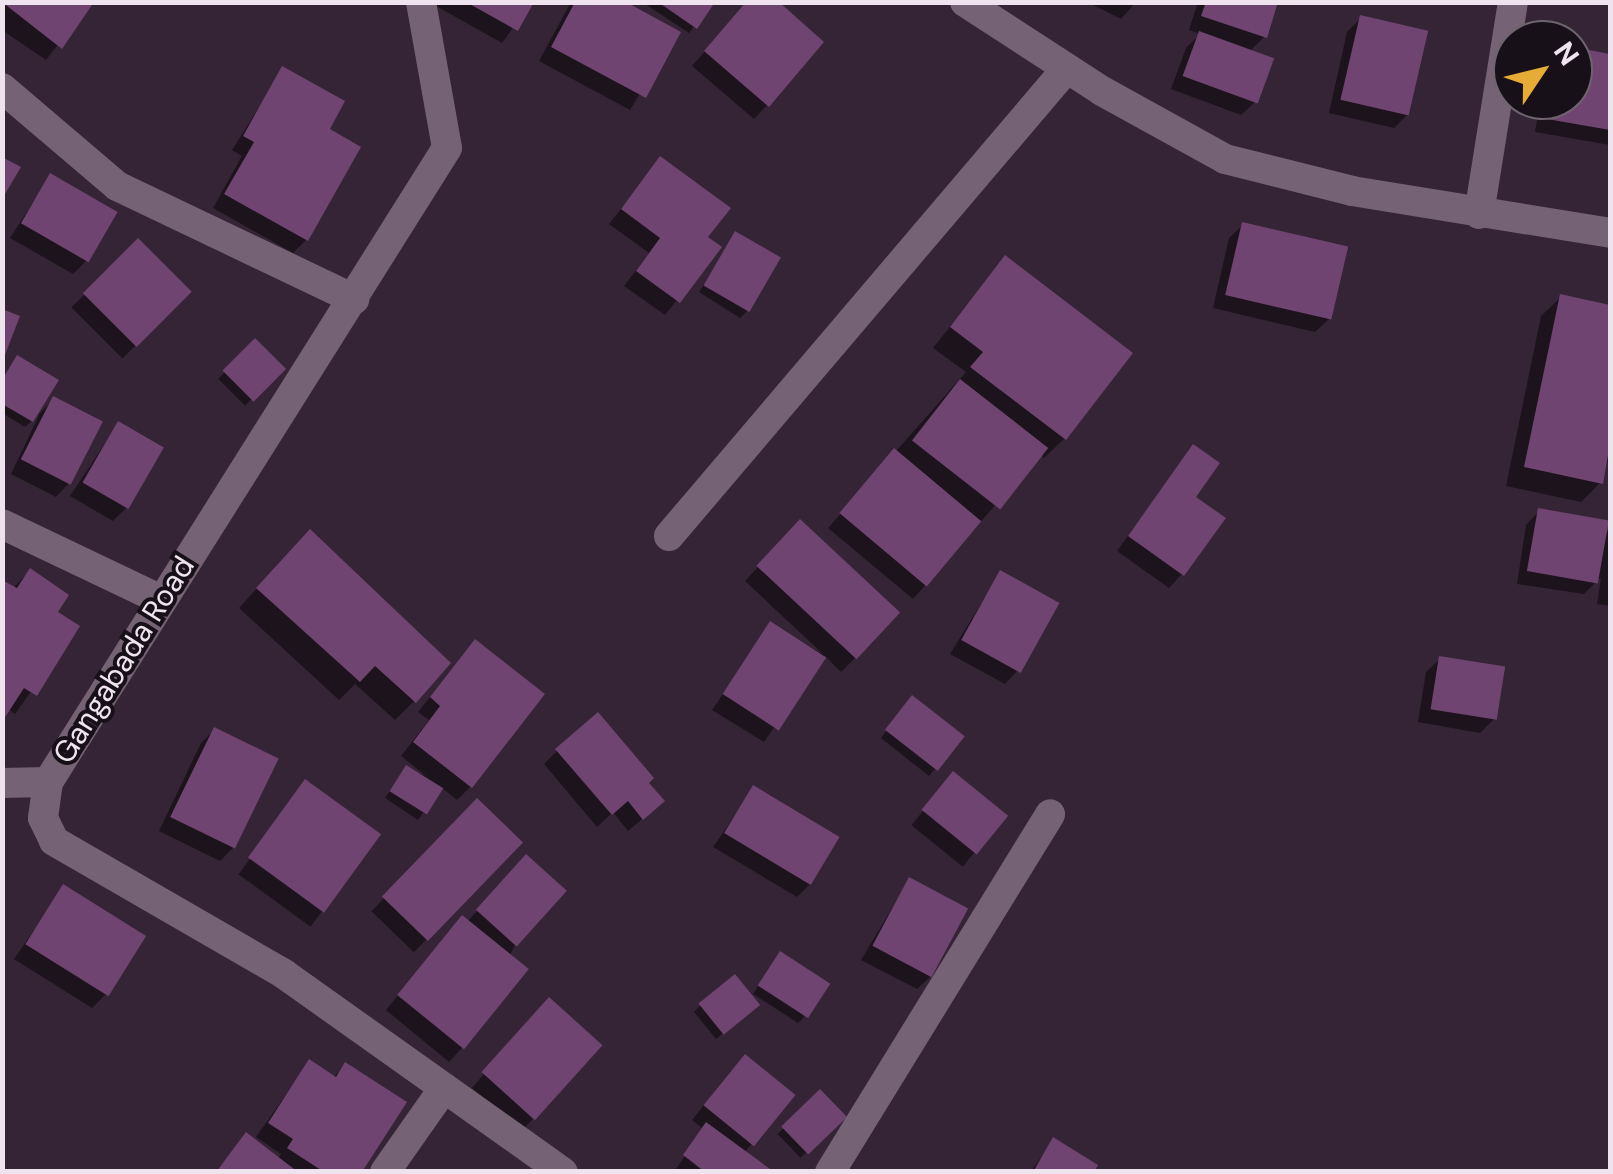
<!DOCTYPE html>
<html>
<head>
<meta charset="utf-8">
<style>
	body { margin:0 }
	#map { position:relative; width:1613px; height:1174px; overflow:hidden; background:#352435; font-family:"DM Sans",sans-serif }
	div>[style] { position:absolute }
	.shadow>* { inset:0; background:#0007; transform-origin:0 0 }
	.building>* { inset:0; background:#6f4470; transform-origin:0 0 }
	.street>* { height:30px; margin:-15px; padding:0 15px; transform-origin:15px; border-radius:15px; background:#756275 }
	span { translate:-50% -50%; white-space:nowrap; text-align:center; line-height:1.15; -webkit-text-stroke:8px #181018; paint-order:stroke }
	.street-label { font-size:30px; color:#eee3ee }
	.frame { position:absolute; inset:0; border:5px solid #eee3ee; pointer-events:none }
	.north { position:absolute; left:1493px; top:20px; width:100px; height:100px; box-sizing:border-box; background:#181018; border:2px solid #6e646e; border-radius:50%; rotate:55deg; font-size:28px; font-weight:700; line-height:40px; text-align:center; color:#eee3ee }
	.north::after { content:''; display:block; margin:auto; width:35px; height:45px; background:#e6ac36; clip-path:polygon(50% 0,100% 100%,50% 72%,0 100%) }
</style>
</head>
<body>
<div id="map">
	<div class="shadow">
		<i style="clip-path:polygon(2px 2px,91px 2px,46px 60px,2px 30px)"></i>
		<i style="clip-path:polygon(429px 2px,531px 2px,502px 43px)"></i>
		<i style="clip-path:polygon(571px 2px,620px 2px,677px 33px,630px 110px,539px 61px)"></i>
		<i style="clip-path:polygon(642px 2px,712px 2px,689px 33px)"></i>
		<i style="clip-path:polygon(748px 2px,767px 105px,754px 119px,692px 66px)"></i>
		<i style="clip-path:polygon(1087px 2px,1136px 2px,1121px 19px)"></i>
		<i style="clip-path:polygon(1198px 2px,1276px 2px,1264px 37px,1249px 52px,1255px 102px,1241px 115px,1171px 89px,1186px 48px,1200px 34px,1189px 30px)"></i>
		<i style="clip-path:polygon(1361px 18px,1407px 115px,1394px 128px,1329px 113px,1347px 32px)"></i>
		<i style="clip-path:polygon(1573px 50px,1610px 56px,1610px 145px,1535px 132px,1540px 100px,1573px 100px)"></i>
		<i style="clip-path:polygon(283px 69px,327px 130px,306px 240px,293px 253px,213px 208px,242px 156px,232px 150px)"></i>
		<i style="clip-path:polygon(660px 159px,705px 238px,718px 248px,665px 315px,624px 286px,649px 253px,609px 224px)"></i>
		<i style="clip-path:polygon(50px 176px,87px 260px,73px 274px,10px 238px)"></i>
		<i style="clip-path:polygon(1243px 225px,1329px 319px,1315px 332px,1213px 308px,1229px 238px)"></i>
		<i style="clip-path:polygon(736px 234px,747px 311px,740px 318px,699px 292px)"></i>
		<i style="left:138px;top:241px;width:72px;height:94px;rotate:45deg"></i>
		<i style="clip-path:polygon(1005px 258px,1129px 353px,1064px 439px,1044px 458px,1040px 454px,913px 599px,828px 528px,966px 372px,933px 348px)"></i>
		<i style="clip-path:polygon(1561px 297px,1610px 308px,1610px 455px,1600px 483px,1581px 502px,1506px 486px,1541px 316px)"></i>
		<i style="left:255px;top:342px;width:38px;height:52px;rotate:45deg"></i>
		<i style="clip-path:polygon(2px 379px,36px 417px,25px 427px,2px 413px)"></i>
		<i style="clip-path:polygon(54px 399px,69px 483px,56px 497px,11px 474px,40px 413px)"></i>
		<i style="clip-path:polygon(118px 424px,127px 507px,113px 521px,70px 496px)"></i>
		<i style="clip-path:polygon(1193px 447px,1182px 574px,1169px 588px,1117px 551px)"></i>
		<i style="clip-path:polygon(1539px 511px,1605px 534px,1610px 529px,1610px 606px,1597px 604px,1601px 577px,1584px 594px,1517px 584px,1526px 525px)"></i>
		<i style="clip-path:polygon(787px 536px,855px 658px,841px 672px,824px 655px,764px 742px,712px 710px,771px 624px,824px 655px,745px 581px)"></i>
		<i style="clip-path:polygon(291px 551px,414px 701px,395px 720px,355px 684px,339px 700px,239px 608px)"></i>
		<i style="clip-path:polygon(30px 571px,55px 613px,77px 627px,15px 714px,8px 709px,13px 588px)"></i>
		<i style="clip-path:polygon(1000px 573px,1018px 670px,1005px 684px,950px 654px)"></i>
		<i style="clip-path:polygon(475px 642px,470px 787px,457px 800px,441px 787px,418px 820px,385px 798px,406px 768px,426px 776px,401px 756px,429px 720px,418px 712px)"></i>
		<i style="clip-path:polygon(1440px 659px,1494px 719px,1480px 733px,1418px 722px,1426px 672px)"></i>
		<i style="clip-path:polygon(906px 704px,961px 737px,929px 776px,881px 738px)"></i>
		<i style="clip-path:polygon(214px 730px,234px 847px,220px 861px,159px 831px,201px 743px)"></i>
		<i style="clip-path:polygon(557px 751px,646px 783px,648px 814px,628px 831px,613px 812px,597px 827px,544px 764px)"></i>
		<i style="left:953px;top:774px;width:66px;height:66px;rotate:39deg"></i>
		<i style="left:305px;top:783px;width:89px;height:113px;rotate:36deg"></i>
		<i style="clip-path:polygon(754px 788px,811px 883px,797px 897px,713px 847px)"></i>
		<i style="left:477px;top:802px;width:59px;height:152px;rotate:44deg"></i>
		<i style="clip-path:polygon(513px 871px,515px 945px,462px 1048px,449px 1062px,386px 1010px,449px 932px,467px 922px)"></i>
		<i style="clip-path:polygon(909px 880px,931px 976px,917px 989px,861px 960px)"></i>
		<i style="clip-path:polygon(64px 887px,106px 994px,92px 1008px,14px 959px)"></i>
		<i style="clip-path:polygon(774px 961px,804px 1017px,798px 1023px,753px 994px)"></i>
		<i style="clip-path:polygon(700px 1006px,751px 1011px,716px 1039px,694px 1012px)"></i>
		<i style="clip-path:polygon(536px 1014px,599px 1045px,521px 1132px,472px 1088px)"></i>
		<i style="clip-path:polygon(309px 1062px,333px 1078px,345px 1065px,359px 1172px,215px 1172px,246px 1135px,278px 1159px,281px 1154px,256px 1137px)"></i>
		<i style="clip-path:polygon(732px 1070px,793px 1095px,744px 1153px,766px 1172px,674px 1172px,703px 1129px,692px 1120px)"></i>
		<i style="left:820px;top:1093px;width:33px;height:59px;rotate:46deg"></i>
		<i style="clip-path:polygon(1054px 1140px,1091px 1172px,1030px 1172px)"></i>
	</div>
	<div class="building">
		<i style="clip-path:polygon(2px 2px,94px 2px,62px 49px)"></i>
		<i style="clip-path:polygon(466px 2px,534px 2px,518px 31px)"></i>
		<i style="clip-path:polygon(575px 2px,626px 2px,681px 32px,646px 98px,551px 47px)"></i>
		<i style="clip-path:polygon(658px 2px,715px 2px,697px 29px)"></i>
		<i style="clip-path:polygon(746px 2px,779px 2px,824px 42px,769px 107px,704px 51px)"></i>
		<i style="clip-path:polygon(1206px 2px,1278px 2px,1267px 38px,1201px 16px)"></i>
		<i style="left:1360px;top:15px;width:70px;height:87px;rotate:13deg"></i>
		<i style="left:1199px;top:31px;width:80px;height:48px;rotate:20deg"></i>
		<i style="clip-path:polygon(1573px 47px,1610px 54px,1610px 130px,1547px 119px,1550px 100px,1573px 100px)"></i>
		<i style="clip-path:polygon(282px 66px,345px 101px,330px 129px,361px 147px,308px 241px,224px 194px,254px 142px,243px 136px)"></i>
		<i style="clip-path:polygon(660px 156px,731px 208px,708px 237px,722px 247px,680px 303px,636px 271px,660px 238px,621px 209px)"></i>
		<i style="clip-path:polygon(2px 157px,21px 167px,2px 199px)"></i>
		<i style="left:50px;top:173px;width:78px;height:58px;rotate:30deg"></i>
		<i style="left:1242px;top:222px;width:109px;height:75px;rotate:13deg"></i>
		<i style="left:735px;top:231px;width:53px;height:63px;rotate:30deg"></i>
		<i style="left:138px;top:238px;width:76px;height:78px;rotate:45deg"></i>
		<i style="clip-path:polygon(1005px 255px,1133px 353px,1066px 440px,970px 367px,983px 352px,950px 327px)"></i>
		<i style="clip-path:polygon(1560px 294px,1610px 305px,1610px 444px,1603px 484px,1524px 467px)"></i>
		<i style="clip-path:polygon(2px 309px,20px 316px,3px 360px,2px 360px)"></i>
		<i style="left:255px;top:338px;width:44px;height:46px;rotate:45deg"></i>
		<i style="clip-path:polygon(17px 355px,59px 380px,33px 422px,2px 404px,2px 380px)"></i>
		<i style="left:960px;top:379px;width:112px;height:78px;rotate:38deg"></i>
		<i style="left:53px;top:396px;width:56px;height:71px;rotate:27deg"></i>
		<i style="left:118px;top:421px;width:53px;height:71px;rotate:30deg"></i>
		<i style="clip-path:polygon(1193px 444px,1220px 463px,1196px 497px,1226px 518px,1184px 576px,1128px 536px)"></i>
		<i style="left:894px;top:448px;width:114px;height:85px;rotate:40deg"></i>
		<i style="left:1538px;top:508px;width:72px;height:64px;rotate:10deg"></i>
		<i style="left:800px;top:519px;width:137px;height:64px;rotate:43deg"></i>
		<i style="clip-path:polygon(310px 529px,451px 663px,416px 703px,375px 666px,360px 682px,256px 588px)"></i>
		<i style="clip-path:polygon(30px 568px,69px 595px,58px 612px,80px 626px,37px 696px,24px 688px,2px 722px,2px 580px,17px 588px)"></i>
		<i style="left:1000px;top:570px;width:68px;height:80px;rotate:29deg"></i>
		<i style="left:770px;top:621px;width:67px;height:87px;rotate:33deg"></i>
		<i style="clip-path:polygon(475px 639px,545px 694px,472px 788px,413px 742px,440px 706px,430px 697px)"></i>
		<i style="left:1439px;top:656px;width:67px;height:54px;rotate:9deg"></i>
		<i style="left:912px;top:695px;width:67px;height:44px;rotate:38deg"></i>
		<i style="clip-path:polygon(598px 712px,654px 778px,649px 783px,665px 801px,643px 820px,628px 801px,612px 815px,555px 749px)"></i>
		<i style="left:214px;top:727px;width:72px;height:100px;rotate:26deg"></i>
		<i style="left:406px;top:765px;width:44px;height:31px;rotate:32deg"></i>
		<i style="left:953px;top:771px;width:71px;height:50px;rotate:39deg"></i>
		<i style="left:305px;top:779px;width:94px;height:97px;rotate:36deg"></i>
		<i style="left:753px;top:785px;width:101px;height:56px;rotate:31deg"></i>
		<i style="left:477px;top:798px;width:64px;height:137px;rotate:44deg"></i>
		<i style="left:526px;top:854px;width:55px;height:75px;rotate:42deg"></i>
		<i style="left:909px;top:877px;width:67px;height:78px;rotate:28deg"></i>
		<i style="left:63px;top:884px;width:98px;height:71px;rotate:32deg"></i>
		<i style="left:462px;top:915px;width:86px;height:103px;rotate:39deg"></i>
		<i style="left:780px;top:951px;width:60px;height:41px;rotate:33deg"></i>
		<i style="left:735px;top:974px;width:40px;height:47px;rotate:51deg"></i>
		<i style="left:549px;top:997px;width:72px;height:101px;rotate:42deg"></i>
		<i style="left:745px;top:1054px;width:65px;height:66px;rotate:39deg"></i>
		<i style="clip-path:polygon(309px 1059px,336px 1077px,345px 1062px,407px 1102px,362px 1172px,324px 1172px,287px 1148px,293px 1139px,268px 1123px)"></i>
		<i style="left:820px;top:1089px;width:39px;height:54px;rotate:46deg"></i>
		<i style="clip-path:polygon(706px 1122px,770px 1169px,769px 1172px,705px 1172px,683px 1155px)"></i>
		<i style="clip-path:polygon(246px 1132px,298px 1172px,216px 1172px)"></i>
		<i style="clip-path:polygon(1053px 1137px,1098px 1165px,1094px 1172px,1033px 1172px)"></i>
	</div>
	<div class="street">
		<i style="left:421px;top:2px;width:148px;rotate:79.9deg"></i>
		<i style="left:447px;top:148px;width:749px;rotate:122.18deg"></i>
		<i style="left:48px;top:782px;width:36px;rotate:98deg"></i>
		<i style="left:43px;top:818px;width:25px;rotate:64deg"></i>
		<i style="left:54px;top:841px;width:266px;rotate:30deg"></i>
		<i style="left:284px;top:974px;width:342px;rotate:35.4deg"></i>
		<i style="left:965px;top:2px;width:163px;rotate:33deg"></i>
		<i style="left:1102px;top:91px;width:141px;rotate:28.9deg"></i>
		<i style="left:1225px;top:159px;width:131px;rotate:14.1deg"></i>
		<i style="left:1352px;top:191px;width:261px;rotate:9.2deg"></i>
		<i style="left:2px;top:88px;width:151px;rotate:40.4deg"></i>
		<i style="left:117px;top:186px;width:263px;rotate:25.5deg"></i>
		<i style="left:1479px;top:214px;width:215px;rotate:-80.9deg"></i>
		<i style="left:2px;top:524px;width:176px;rotate:25.5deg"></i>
		<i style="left:669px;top:536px;width:614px;rotate:-49.62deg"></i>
		<i style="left:2px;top:783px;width:46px;rotate:-1.2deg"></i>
		<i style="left:385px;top:1172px;width:103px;rotate:-54.9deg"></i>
		<i style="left:830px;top:1172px;width:420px;rotate:-58.4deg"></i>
	</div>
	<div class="street-label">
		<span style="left:124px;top:660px;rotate:-58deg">Gangabada Road</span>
	</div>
	<div class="frame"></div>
	<div class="north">N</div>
</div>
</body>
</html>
